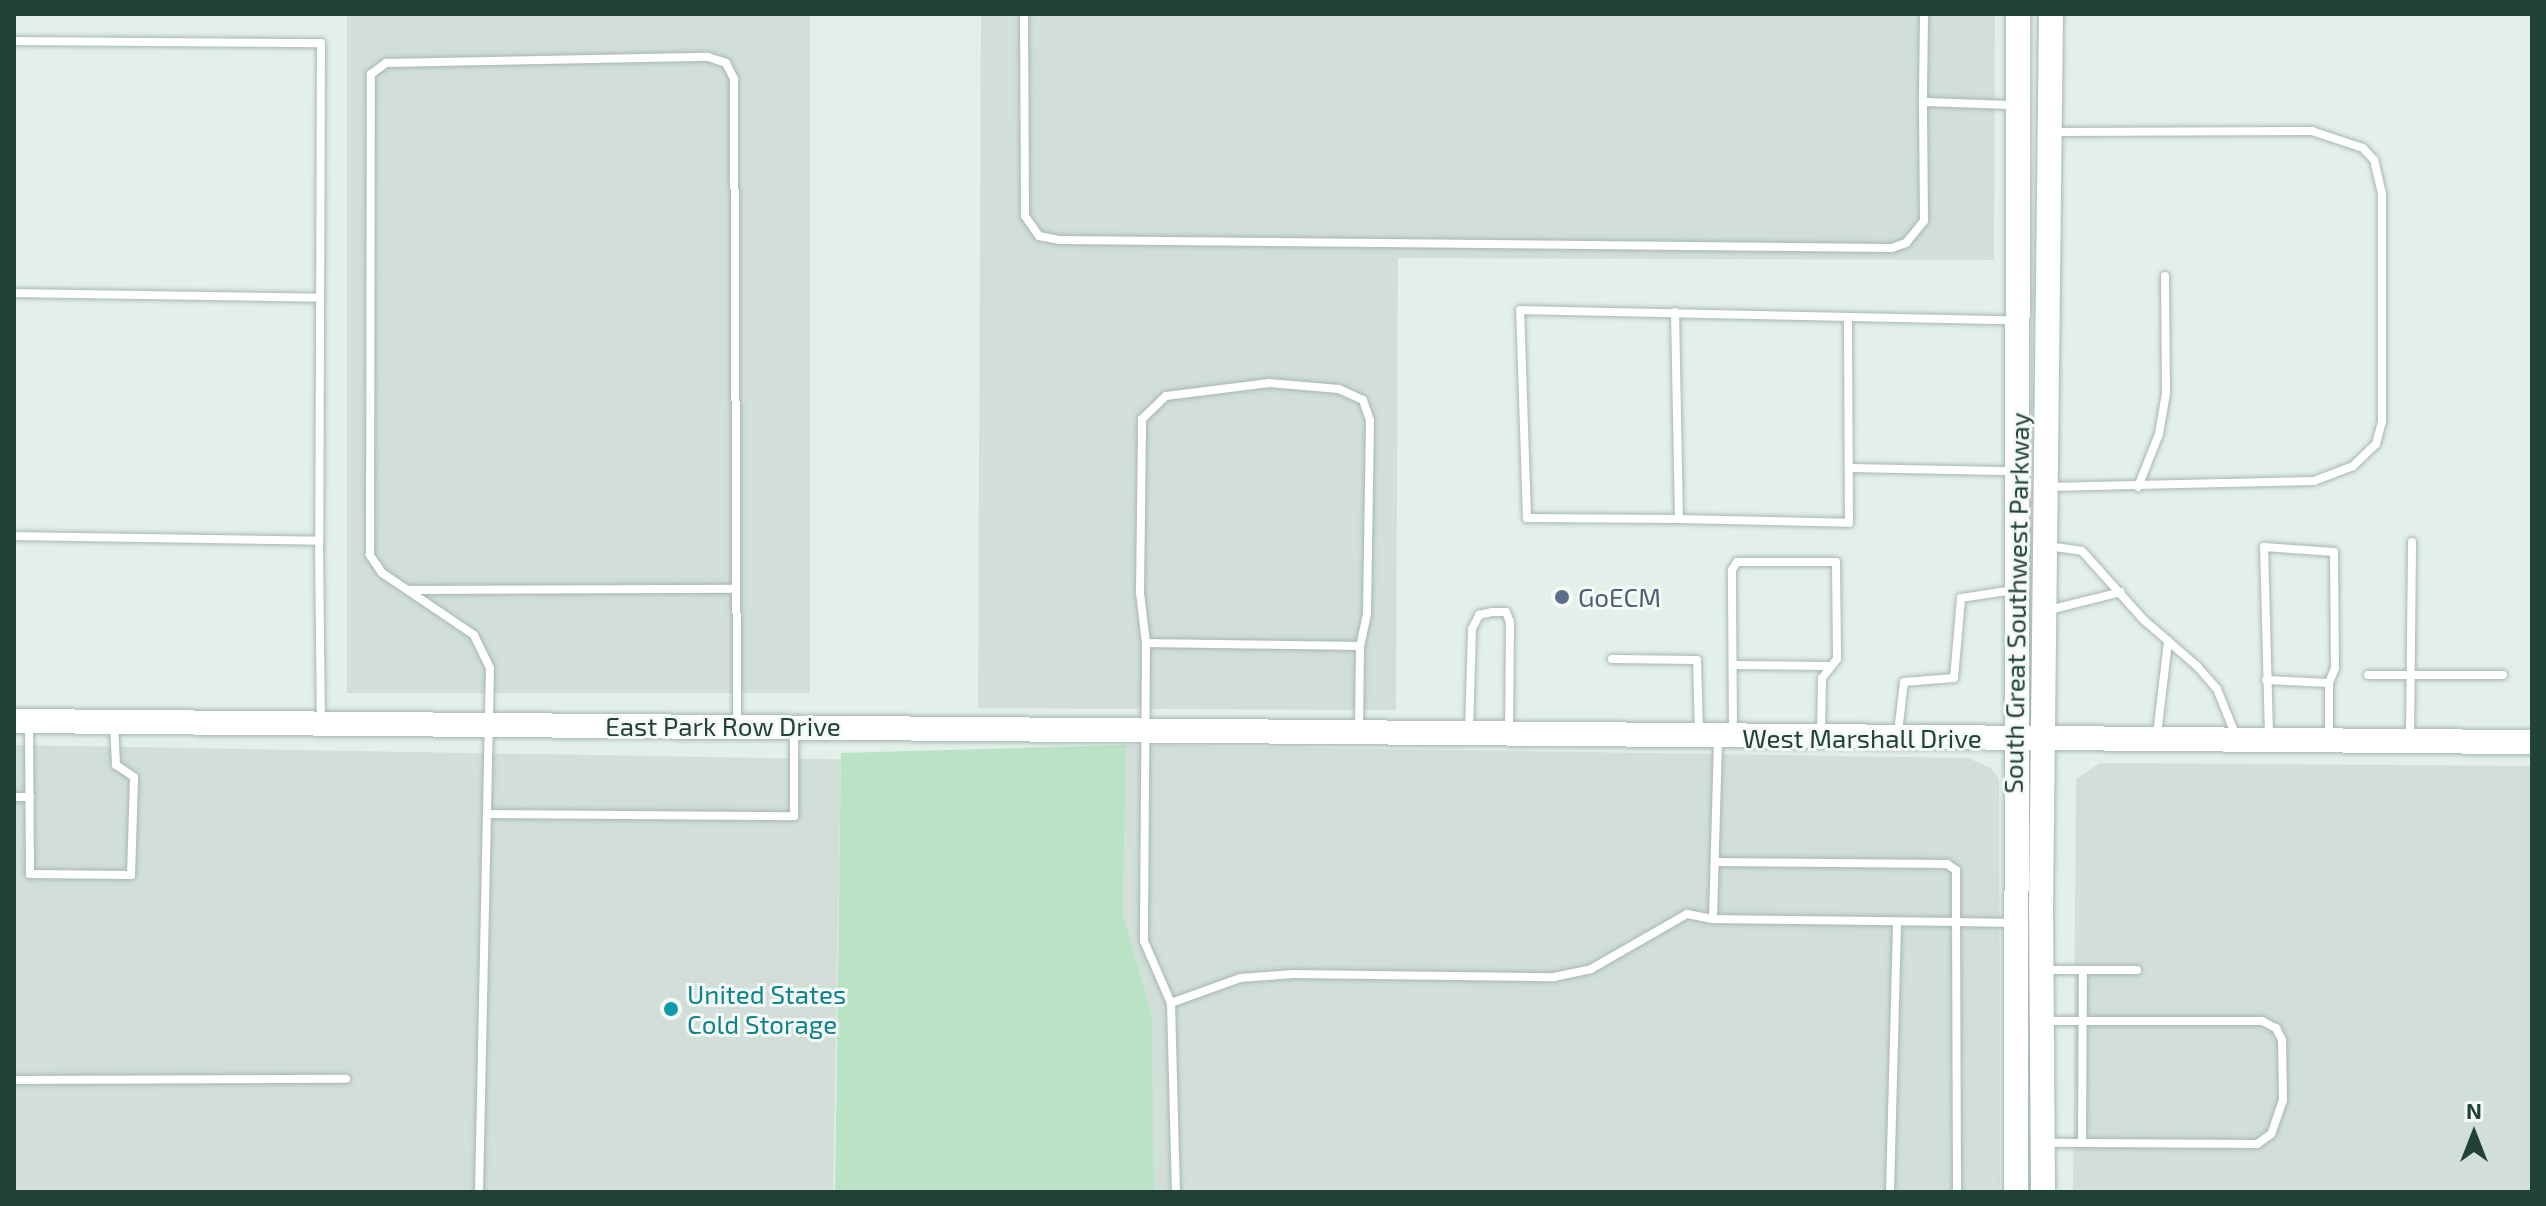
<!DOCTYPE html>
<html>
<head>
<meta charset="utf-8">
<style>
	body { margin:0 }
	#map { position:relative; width:2546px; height:1206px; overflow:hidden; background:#e3efe9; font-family:"Exo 2",sans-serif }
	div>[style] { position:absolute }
	.built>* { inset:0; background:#d1dfd8; transform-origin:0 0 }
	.green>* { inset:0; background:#bae2c4 }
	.roads { filter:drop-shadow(0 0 2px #a5b8b1) drop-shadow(0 0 2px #a5b8b1) }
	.lane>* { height:8px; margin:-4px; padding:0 4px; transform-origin:4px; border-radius:4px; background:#fff }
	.secondary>* { height:24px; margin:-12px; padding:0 12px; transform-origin:12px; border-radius:12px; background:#fff }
	.dots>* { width:22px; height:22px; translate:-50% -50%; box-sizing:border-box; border:4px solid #f5faf7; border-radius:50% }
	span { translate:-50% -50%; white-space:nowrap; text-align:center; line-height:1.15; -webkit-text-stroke:6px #f5faf7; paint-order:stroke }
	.service-label { font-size:26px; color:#4e5e75 }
	.left { translate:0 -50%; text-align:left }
	.street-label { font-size:26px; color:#214239 }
	.culture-label { font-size:26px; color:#0d838f }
	.frame { position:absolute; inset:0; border:16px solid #214239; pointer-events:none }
	.north { position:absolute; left:2434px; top:1094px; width:80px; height:80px; -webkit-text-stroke:6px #f5faf7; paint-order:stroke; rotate:0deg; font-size:22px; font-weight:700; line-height:32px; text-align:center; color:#214239 }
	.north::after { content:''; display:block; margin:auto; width:28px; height:36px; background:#214239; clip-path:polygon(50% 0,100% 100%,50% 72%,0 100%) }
</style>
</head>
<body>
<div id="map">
	<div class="built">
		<i style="left:347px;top:14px;width:463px;height:679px"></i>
		<i style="clip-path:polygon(981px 14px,1995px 14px,1994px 260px,1398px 258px,1396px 710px,978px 708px)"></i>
		<i style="left:14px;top:745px;width:827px;height:447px;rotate:1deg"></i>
		<i style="clip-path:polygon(1126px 745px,1968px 758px,1991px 768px,1999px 779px,2000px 1192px,1154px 1192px,1152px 1016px,1123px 915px)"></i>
		<i style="clip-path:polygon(2100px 763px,2532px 766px,2532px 1192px,2073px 1192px,2076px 779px)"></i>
	</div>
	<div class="green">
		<i style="clip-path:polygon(1126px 745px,1123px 915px,1152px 1016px,1154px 1192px,835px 1192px,841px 753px)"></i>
	</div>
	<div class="roads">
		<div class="lane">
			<i style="left:1024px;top:14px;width:202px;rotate:89.7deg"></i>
			<i style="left:1025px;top:216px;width:24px;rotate:55deg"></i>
			<i style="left:1039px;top:236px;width:20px;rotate:11deg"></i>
			<i style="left:1059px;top:240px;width:833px;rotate:0.55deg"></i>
			<i style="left:1892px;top:248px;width:15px;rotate:-20deg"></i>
			<i style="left:1906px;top:243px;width:28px;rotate:-51deg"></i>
			<i style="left:1924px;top:221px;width:119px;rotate:-90.5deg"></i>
			<i style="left:1924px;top:14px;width:88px;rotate:90.7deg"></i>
			<i style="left:1923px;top:102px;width:91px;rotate:1.9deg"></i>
			<i style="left:14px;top:41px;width:307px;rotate:0.4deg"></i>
			<i style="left:321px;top:43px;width:498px;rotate:90.2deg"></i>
			<i style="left:14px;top:293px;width:306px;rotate:0.9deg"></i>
			<i style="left:1675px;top:312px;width:207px;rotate:88.9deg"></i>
			<i style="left:1679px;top:519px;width:170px;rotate:1.3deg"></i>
			<i style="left:1849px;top:523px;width:204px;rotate:-90.3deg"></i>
			<i style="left:1851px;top:468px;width:163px;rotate:1.1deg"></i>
			<i style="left:2047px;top:487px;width:267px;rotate:-1.3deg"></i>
			<i style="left:2314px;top:481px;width:42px;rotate:-21deg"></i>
			<i style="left:2353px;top:466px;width:32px;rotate:-44deg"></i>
			<i style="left:2376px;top:444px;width:23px;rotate:-75deg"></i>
			<i style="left:2382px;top:422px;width:228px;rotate:-90deg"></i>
			<i style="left:2382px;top:194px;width:35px;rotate:-103deg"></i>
			<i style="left:2374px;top:160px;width:16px;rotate:-133deg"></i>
			<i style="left:2363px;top:148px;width:54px;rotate:-161.6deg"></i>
			<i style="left:2312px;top:131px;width:258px;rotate:179.8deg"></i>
			<i style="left:2138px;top:487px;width:57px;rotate:-68.4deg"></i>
			<i style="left:2159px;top:434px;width:42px;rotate:-80.3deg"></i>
			<i style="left:2166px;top:393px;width:117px;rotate:-90.5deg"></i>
			<i style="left:1679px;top:519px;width:152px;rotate:-179.6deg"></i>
			<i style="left:1527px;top:518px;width:208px;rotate:-91.9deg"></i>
			<i style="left:1520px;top:310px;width:495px;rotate:1.2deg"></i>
			<i style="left:14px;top:536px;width:305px;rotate:0.9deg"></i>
			<i style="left:319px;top:541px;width:178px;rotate:89.4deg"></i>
			<i style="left:2048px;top:546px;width:34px;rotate:8deg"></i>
			<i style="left:2082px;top:551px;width:93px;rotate:48.1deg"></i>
			<i style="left:2144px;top:620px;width:70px;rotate:41deg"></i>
			<i style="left:2197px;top:666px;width:30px;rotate:49deg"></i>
			<i style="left:2217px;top:689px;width:51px;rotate:68deg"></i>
			<i style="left:408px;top:590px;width:328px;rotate:-0.2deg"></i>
			<i style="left:2049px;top:610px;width:74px;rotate:-14deg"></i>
			<i style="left:1146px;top:643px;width:50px;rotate:-96.8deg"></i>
			<i style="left:1140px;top:593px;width:174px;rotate:-89.3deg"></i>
			<i style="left:1142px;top:419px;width:33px;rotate:-44deg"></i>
			<i style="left:1166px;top:396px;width:104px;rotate:-7.2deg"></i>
			<i style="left:1269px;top:383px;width:70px;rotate:4.9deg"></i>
			<i style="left:1339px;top:389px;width:26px;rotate:25deg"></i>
			<i style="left:1363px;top:400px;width:21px;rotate:71deg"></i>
			<i style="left:1370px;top:420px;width:194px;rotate:90.9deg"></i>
			<i style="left:1367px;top:614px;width:33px;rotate:102deg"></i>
			<i style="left:1612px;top:659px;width:85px;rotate:0.7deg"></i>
			<i style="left:1697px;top:660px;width:72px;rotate:88.4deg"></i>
			<i style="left:1734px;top:665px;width:97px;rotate:0.6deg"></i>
			<i style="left:2368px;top:675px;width:135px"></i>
			<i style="left:2266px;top:680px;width:63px;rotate:2.7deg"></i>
			<i style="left:2329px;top:683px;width:56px;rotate:90deg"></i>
			<i style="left:29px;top:726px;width:148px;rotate:89.6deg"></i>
			<i style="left:30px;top:874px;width:101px;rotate:0.6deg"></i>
			<i style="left:131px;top:875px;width:98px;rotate:-88.2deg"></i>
			<i style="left:134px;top:777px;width:22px;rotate:-146deg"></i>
			<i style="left:116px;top:765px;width:41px;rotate:-92.8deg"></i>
			<i style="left:1359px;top:729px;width:83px;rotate:-89.3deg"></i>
			<i style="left:1360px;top:646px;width:214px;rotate:-179.2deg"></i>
			<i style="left:1146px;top:643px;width:298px;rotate:90.4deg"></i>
			<i style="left:1144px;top:941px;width:68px;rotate:66.5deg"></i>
			<i style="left:1171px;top:1003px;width:73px;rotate:-19.9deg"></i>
			<i style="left:1240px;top:978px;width:53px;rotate:-4.3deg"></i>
			<i style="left:1293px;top:974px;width:261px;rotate:0.7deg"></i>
			<i style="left:1554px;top:977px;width:38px;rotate:-12deg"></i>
			<i style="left:1591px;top:969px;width:111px;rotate:-29.8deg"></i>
			<i style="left:1687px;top:914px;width:26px;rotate:11deg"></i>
			<i style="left:1713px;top:919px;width:243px;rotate:0.7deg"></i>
			<i style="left:1956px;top:922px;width:52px;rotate:-90deg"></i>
			<i style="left:1956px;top:870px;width:11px;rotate:-146deg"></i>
			<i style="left:1947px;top:864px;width:232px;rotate:-179.5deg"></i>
			<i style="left:1469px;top:731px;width:102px;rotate:-88.3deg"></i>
			<i style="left:1472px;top:629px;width:16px;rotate:-63deg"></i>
			<i style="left:1479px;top:615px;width:13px;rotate:-13deg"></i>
			<i style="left:1492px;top:612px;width:14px"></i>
			<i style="left:1506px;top:612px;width:11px;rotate:68deg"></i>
			<i style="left:1510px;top:622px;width:107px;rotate:90.5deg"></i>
			<i style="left:1733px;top:732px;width:162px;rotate:-90.4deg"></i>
			<i style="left:1732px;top:570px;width:9px;rotate:-58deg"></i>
			<i style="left:1737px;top:562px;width:99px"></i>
			<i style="left:1836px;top:562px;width:97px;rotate:89.4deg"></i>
			<i style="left:1837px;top:659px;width:24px;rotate:128deg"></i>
			<i style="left:1822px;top:678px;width:57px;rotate:91deg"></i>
			<i style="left:1898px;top:732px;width:50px;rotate:-83.2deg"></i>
			<i style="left:1904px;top:682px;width:50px;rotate:-4.6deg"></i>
			<i style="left:1954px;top:678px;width:80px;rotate:-85deg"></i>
			<i style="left:1961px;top:598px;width:54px;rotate:-8.6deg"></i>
			<i style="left:2157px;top:735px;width:95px;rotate:-83.3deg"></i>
			<i style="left:2269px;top:736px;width:189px;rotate:-91.5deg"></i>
			<i style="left:2264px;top:547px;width:70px;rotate:4.1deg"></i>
			<i style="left:2334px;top:552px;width:116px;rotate:89.5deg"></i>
			<i style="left:2335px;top:668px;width:16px;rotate:112deg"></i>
			<i style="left:2410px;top:737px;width:195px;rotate:-89.4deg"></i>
			<i style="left:14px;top:797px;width:16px"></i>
			<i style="left:489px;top:814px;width:305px;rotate:0.4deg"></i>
			<i style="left:794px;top:816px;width:87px;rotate:-90deg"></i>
			<i style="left:1713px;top:919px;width:179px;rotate:-88.4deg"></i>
			<i style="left:2042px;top:970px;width:95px"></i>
			<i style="left:1171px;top:1003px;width:189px;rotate:88.5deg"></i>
			<i style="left:2044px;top:1021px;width:218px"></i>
			<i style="left:2262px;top:1021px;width:16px;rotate:27deg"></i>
			<i style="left:2276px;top:1028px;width:13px;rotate:63deg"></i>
			<i style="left:2282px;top:1040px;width:60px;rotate:89deg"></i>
			<i style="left:2283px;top:1100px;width:36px;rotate:109deg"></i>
			<i style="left:2271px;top:1134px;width:17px;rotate:144deg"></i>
			<i style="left:2257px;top:1144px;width:213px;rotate:-179.7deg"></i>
			<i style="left:14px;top:1080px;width:332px;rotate:-0.2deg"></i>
			<i style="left:2082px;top:1143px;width:173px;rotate:-89.7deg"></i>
			<i style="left:479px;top:1192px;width:524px;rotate:-88.8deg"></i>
			<i style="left:490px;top:668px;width:37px;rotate:-116deg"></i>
			<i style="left:474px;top:635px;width:111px;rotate:-146deg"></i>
			<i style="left:382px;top:573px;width:22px;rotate:-124deg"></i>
			<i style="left:370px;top:555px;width:481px;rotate:-89.9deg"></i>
			<i style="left:371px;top:74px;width:19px;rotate:-36deg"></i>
			<i style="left:386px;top:63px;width:322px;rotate:-1.1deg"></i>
			<i style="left:708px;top:57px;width:19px;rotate:18deg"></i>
			<i style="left:726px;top:63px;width:18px;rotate:63deg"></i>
			<i style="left:734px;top:79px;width:647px;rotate:89.73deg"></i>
			<i style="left:1890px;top:1192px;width:270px;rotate:-88.5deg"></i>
			<i style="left:1957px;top:1192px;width:270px;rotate:-90.2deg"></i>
			<i style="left:1956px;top:922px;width:58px;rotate:1deg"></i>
		</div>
		<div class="secondary">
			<i style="left:14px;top:721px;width:2518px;rotate:0.48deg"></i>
			<i style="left:2016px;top:1192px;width:1178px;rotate:-89.9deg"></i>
			<i style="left:2043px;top:1192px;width:284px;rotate:-90.4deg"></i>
			<i style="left:2041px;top:908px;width:894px;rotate:-89.36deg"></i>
		</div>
	</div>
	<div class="dots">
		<i style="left:1562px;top:597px;background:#5c6f8a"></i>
		<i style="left:671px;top:1009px;background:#0f9aa8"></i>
	</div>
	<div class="service-label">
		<span class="left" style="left:1578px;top:597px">GoECM</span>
	</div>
	<div class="street-label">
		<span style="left:2016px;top:603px;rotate:-89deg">South Great Southwest Parkway</span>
		<span style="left:723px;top:726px">East Park Row Drive</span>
		<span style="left:1862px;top:738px">West Marshall Drive</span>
	</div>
	<div class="culture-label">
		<span class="left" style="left:687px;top:1009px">United States<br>Cold Storage</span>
	</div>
	<div class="frame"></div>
	<div class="north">N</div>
</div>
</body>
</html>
